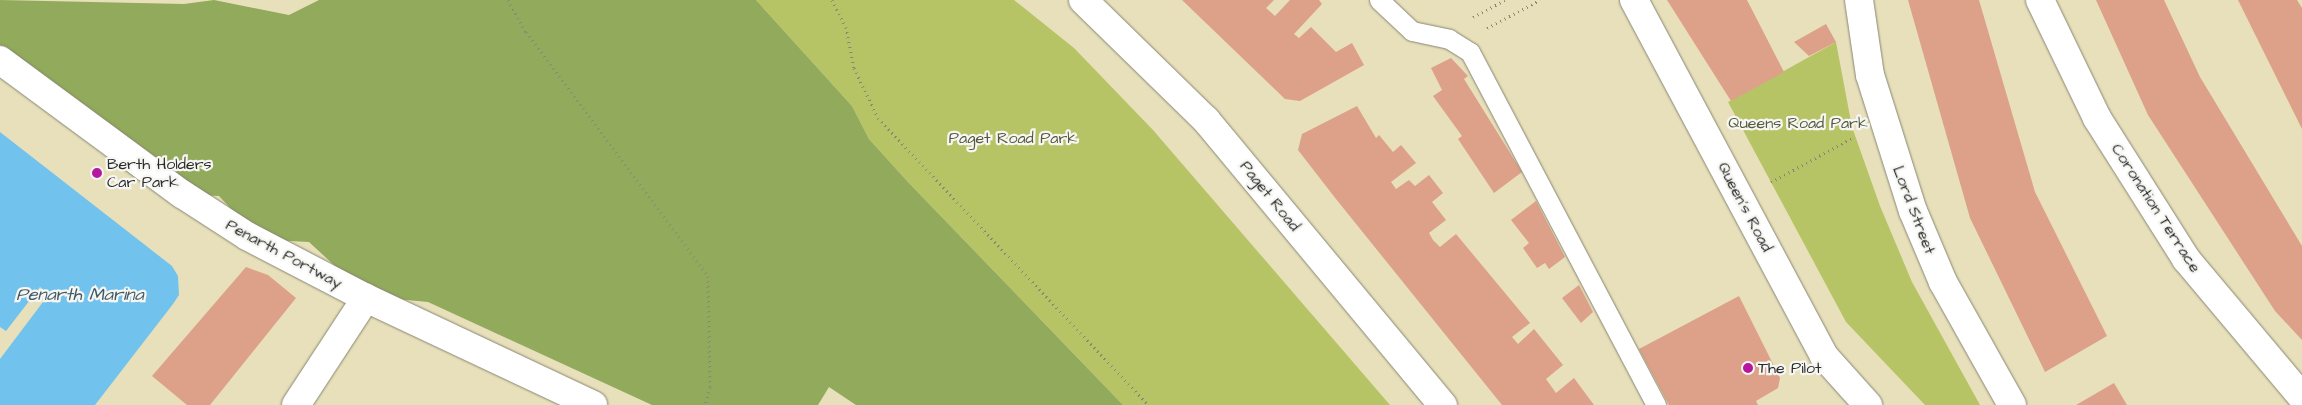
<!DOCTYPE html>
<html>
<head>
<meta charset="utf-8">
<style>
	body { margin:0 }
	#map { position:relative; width:2302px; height:405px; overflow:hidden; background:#e7e0bb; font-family:"Architects Daughter",sans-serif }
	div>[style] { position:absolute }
	.green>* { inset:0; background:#b7c466 }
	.forest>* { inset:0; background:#91aa5b }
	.water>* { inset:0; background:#71c2ec }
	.pier>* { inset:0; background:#e7e0bb }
	.building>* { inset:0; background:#dda088 }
	.path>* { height:3px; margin-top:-1.5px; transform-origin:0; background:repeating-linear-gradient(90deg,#898673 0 1px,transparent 0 5px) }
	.roads { filter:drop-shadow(0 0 1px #898673) drop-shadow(0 0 1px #898673) }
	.service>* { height:19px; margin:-9.5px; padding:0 9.5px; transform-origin:9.5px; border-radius:9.5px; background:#fff }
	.minor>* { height:28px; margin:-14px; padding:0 14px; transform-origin:14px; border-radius:14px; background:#fff }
	.tertiary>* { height:28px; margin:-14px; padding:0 14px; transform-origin:14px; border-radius:14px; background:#fff }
	.dots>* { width:14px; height:14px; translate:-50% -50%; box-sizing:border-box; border:2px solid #f6f6f2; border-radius:50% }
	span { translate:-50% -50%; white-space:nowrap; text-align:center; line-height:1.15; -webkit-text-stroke:4.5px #f6f6f2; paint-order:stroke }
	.park-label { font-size:16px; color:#55593d }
	.poi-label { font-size:16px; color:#2b2b2b }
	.left { translate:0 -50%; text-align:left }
	.street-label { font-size:16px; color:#2b2b2b }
	.water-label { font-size:18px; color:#405865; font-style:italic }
</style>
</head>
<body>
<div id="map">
	<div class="green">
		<i style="clip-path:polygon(756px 0,1014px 0,1074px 48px,1153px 130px,1390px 405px,1123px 405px,907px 181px,869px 139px,852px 106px)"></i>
		<i style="clip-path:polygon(1836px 42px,1852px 127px,1880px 206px,1912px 282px,1980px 405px,1925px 405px,1846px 322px,1728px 102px)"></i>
	</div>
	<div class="forest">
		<i style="clip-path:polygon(0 0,184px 4px,214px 0,289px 15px,319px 0,756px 0,852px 106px,869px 139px,907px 181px,1123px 405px,856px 405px,829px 387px,818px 405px,652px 405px,428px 302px,396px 299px,348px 278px,309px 242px,270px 240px,250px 229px,219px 196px,157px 193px,112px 161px,107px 147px,0 77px)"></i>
	</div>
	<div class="water">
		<i style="clip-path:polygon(0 132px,172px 266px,178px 276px,179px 295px,173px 304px,95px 405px,0 405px)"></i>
	</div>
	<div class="pier">
		<i style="clip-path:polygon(40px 287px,49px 294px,0 359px,0 327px,6px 331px)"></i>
	</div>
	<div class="building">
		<i style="clip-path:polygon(1182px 0,1274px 0,1266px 8px,1275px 16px,1290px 0,1319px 0,1322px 4px,1294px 34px,1299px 38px,1311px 27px,1336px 52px,1352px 43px,1364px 65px,1300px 101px,1285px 99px)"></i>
		<i style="clip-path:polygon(1667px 0,1747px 0,1784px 72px,1731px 101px)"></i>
		<i style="clip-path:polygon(1908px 0,1979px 0,2035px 192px,2107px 336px,2045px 372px,1970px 218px)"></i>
		<i style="clip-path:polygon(2096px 0,2164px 0,2200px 77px,2302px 246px,2302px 340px,2275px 311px,2148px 115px)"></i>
		<i style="clip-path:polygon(2238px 0,2297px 0,2302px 8px,2302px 129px)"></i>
		<i style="clip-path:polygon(1826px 24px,1836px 42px,1809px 56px,1794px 42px)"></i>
		<i style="clip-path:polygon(1451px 58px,1468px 76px,1464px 79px,1522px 172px,1494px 193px,1458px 139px,1462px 136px,1433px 96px,1442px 90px,1431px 68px)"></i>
		<i style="clip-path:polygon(1357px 106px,1376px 138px,1379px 135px,1393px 152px,1401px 145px,1416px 163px,1391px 182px,1396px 189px,1409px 180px,1415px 186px,1429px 175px,1443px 193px,1432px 202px,1446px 220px,1429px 233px,1433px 240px,1440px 247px,1456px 234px,1530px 323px,1512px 337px,1518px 344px,1534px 329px,1563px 365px,1546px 379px,1556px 393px,1574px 378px,1594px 405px,1502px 405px,1336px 199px,1298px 150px,1302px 134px)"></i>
		<i style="clip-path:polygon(1536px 201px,1565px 257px,1549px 269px,1545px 263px,1537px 268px,1523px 248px,1529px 243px,1511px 220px)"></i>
		<i style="clip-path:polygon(246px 267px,268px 275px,296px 298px,210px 405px,187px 405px,152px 376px)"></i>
		<i style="clip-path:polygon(1579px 285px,1593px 312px,1581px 323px,1562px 298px)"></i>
		<i style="clip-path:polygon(1739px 296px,1780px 378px,1778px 388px,1756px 401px,1758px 405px,1669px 405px,1639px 349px)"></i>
		<i style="clip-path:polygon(2114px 383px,2127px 405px,2076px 405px)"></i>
	</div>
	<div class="path">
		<i style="left:508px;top:0;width:37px;rotate:61deg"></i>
		<i style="left:526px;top:32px;width:304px;rotate:53.3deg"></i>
		<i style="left:708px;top:276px;width:111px;rotate:89deg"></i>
		<i style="left:710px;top:387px;width:19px;rotate:106deg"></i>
		<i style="left:832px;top:0;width:30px;rotate:63deg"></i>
		<i style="left:846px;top:27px;width:42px;rotate:79deg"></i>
		<i style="left:854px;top:68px;width:55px;rotate:64.4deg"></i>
		<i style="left:878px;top:118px;width:394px;rotate:46.7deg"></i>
		<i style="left:1473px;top:17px;width:36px;rotate:-28deg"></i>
		<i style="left:1487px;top:28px;width:60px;rotate:-27.8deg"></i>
		<i style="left:1771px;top:182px;width:94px;rotate:-28.5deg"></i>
	</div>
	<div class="roads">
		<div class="service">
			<i style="left:1379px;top:0;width:45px;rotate:43.2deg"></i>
			<i style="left:1412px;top:31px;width:38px;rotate:12deg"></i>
			<i style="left:1449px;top:39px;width:25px;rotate:32deg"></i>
			<i style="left:1470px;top:52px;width:399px;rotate:62.2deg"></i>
		</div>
		<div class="minor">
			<i style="left:1634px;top:0;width:404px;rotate:61.9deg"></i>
			<i style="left:1824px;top:356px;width:66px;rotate:48.1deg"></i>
			<i style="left:1859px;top:0;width:76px;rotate:81.7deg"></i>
			<i style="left:1870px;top:75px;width:143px;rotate:72.5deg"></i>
			<i style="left:1913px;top:211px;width:77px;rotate:67.1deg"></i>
			<i style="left:1943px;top:282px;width:141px;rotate:60.7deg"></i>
			<i style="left:2040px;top:0;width:131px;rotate:64.2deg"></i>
			<i style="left:2097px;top:118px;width:167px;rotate:57.7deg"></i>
			<i style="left:2186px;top:259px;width:180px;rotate:50deg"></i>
			<i style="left:296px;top:405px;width:128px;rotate:-56.8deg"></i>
		</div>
		<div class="tertiary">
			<i style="left:1083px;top:0;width:172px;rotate:44.3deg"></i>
			<i style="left:1206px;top:120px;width:371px;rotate:50.3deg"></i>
			<i style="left:0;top:60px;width:226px;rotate:36.4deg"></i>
			<i style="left:182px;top:194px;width:77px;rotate:32.9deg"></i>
			<i style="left:247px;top:236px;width:134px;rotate:27.5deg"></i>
			<i style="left:366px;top:298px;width:251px;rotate:25.2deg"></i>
		</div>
	</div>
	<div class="dots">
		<i style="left:97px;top:173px;background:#b5179e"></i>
		<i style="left:1748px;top:368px;background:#b5179e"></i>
	</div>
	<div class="park-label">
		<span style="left:1798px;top:123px">Queens Road Park</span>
		<span style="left:1013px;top:138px">Paget Road Park</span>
	</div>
	<div class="poi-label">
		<span class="left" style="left:107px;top:173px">Berth Holders<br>Car Park</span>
		<span class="left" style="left:1758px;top:368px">The Pilot</span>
	</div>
	<div class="street-label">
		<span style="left:1270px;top:196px;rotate:51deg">Paget Road</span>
		<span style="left:1745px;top:207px;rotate:62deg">Queen's Road</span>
		<span style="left:2156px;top:208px;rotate:57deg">Coronation Terrace</span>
		<span style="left:1914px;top:210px;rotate:69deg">Lord Street</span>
		<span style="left:284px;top:254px;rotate:28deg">Penarth Portway</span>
	</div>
	<div class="water-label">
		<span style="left:80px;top:295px">Penarth Marina</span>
	</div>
</div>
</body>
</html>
